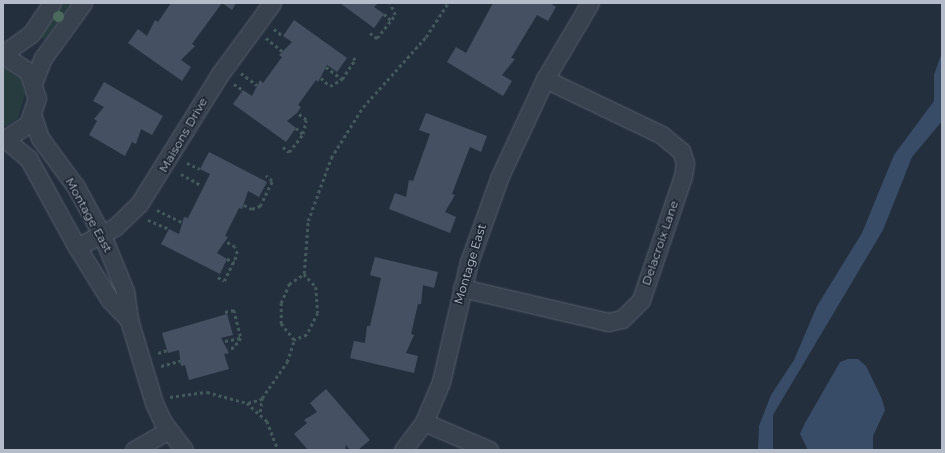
<!DOCTYPE html>
<html>
<head>
<meta charset="utf-8">
<style>
	body { margin:0 }
	#map { position:relative; width:945px; height:453px; overflow:hidden; background:#242f3e; font-family:Montserrat,sans-serif }
	div>[style] { position:absolute }
	.green>* { inset:0; background:#263c3f }
	.water>* { inset:0; background:#394c67 }
	.building>* { inset:0; background:#455162 }
	.path>* { height:2.5px; margin-top:-1.25px; transform-origin:0; background:repeating-linear-gradient(90deg,#44595c 0 3px,transparent 0 6px) }
	.roads { filter:drop-shadow(0 0 1px #565f6c) drop-shadow(0 0 1px #565f6c) }
	.minor>* { height:17px; margin:-8.5px; padding:0 8.5px; transform-origin:8.5px; border-radius:8.5px; background:#38414e }
	.trees>* { width:11px; height:11px; margin:-5.5px; border-radius:50%; background:#4b6a5d }
	span { translate:-50% -50%; white-space:nowrap; text-align:center; line-height:1.15; -webkit-text-stroke:3.5px #1d2633; paint-order:stroke }
	.street-label { font-size:12px; color:#b4bcc9 }
	.frame { position:absolute; inset:0; border:4px solid #b4bcc9; pointer-events:none }
</style>
</head>
<body>
<div id="map">
	<div class="green">
		<i style="clip-path:polygon(62px 3px,72px 3px,44px 40px,39px 36px)"></i>
		<i style="clip-path:polygon(3px 67px,20px 78px,25px 94px,18px 118px,3px 128px)"></i>
	</div>
	<div class="water">
		<i style="clip-path:polygon(942px 52px,942px 121px,912px 157px,883px 230px,773px 415px,773px 450px,758px 450px,759px 426px,771px 395px,794px 360px,817px 306px,862px 233px,894px 155px,934px 101px,934px 75px)"></i>
		<i style="clip-path:polygon(848px 359px,858px 359px,866px 366px,882px 399px,885px 410px,873px 436px,873px 450px,808px 450px,800px 434px,805px 423px,840px 362px)"></i>
	</div>
	<div class="building">
		<i style="clip-path:polygon(171px 3px,236px 3px,232px 10px,222px 3px,192px 44px,195px 46px,181px 60px,191px 67px,182px 81px,128px 43px,138px 29px,147px 36px,155px 20px,158px 22px)"></i>
		<i style="clip-path:polygon(340px 3px,378px 3px,374px 7px,384px 14px,374px 28px)"></i>
		<i style="clip-path:polygon(493px 3px,550px 3px,556px 7px,548px 21px,537px 15px,511px 58px,515px 59px,502px 75px,512px 81px,503px 96px,447px 62px,456px 47px,466px 53px)"></i>
		<i style="clip-path:polygon(294px 20px,347px 58px,337px 72px,327px 65px,318px 82px,316px 80px,298px 105px,301px 107px,297px 113px,287px 121px,296px 128px,286px 142px,233px 104px,243px 90px,252px 96px,260px 80px,263px 83px,282px 57px,279px 55px,292px 42px,283px 36px)"></i>
		<i style="clip-path:polygon(104px 82px,163px 116px,152px 135px,141px 129px,136px 144px,132px 142px,125px 156px,89px 135px,97px 121px,94px 119px,104px 107px,93px 101px)"></i>
		<i style="clip-path:polygon(426px 113px,487px 136px,481px 152px,470px 147px,463px 165px,452px 194px,455px 195px,445px 212px,456px 217px,450px 233px,389px 209px,395px 193px,406px 197px,409px 180px,413px 181px,430px 134px,419px 130px)"></i>
		<i style="clip-path:polygon(209px 152px,267px 182px,259px 197px,248px 191px,242px 209px,239px 208px,225px 236px,228px 237px,217px 253px,227px 259px,220px 274px,161px 244px,169px 229px,179px 234px,184px 217px,188px 218px,210px 174px,200px 169px)"></i>
		<i style="clip-path:polygon(375px 257px,438px 272px,434px 288px,423px 285px,421px 304px,418px 304px,411px 334px,414px 335px,406px 353px,418px 356px,414px 373px,350px 358px,354px 341px,365px 343px,367px 326px,370px 326px,381px 278px,370px 275px)"></i>
		<i style="clip-path:polygon(227px 314px,233px 335px,221px 338px,229px 353px,224px 354px,229px 369px,189px 380px,185px 365px,181px 366px,179px 350px,168px 353px,162px 333px)"></i>
		<i style="clip-path:polygon(326px 389px,370px 440px,358px 450px,350px 450px,346px 445px,345px 450px,308px 450px,294px 434px,307px 423px,304px 420px,317px 412px,310px 403px)"></i>
	</div>
	<div class="path">
		<i style="left:384px;top:14px;width:9px;rotate:41deg"></i>
		<i style="left:274px;top:29px;width:11px;rotate:38deg"></i>
		<i style="left:370px;top:33px;width:9px;rotate:36deg"></i>
		<i style="left:377px;top:38px;width:29px;rotate:-52deg"></i>
		<i style="left:395px;top:15px;width:13px;rotate:-113deg"></i>
		<i style="left:266px;top:38px;width:21px;rotate:39deg"></i>
		<i style="left:326px;top:67px;width:20px;rotate:37deg"></i>
		<i style="left:241px;top:73px;width:20px;rotate:37deg"></i>
		<i style="left:321px;top:78px;width:12px;rotate:42deg"></i>
		<i style="left:330px;top:86px;width:14px;rotate:-30deg"></i>
		<i style="left:342px;top:79px;width:23px;rotate:-56deg"></i>
		<i style="left:355px;top:60px;width:6px;rotate:-135deg"></i>
		<i style="left:234px;top:84px;width:11px;rotate:34deg"></i>
		<i style="left:296px;top:128px;width:9px;rotate:41deg"></i>
		<i style="left:283px;top:147px;width:8px;rotate:40deg"></i>
		<i style="left:289px;top:152px;width:23px;rotate:-52deg"></i>
		<i style="left:303px;top:134px;width:14px;rotate:-78deg"></i>
		<i style="left:306px;top:120px;width:11px;rotate:-142deg"></i>
		<i style="left:187px;top:163px;width:14px;rotate:25deg"></i>
		<i style="left:181px;top:174px;width:23px;rotate:29deg"></i>
		<i style="left:244px;top:205px;width:9px;rotate:27deg"></i>
		<i style="left:252px;top:209px;width:9px;rotate:-21deg"></i>
		<i style="left:260px;top:206px;width:28px;rotate:-64deg"></i>
		<i style="left:272px;top:181px;width:8px;rotate:-140deg"></i>
		<i style="left:157px;top:210px;width:28px;rotate:26deg"></i>
		<i style="left:148px;top:220px;width:23px;rotate:23deg"></i>
		<i style="left:227px;top:259px;width:8px;rotate:23deg"></i>
		<i style="left:304px;top:274px;width:53px;rotate:-85.7deg"></i>
		<i style="left:308px;top:221px;width:67px;rotate:-69.9deg"></i>
		<i style="left:331px;top:158px;width:60px;rotate:-57.9deg"></i>
		<i style="left:363px;top:107px;width:94px;rotate:-48deg"></i>
		<i style="left:426px;top:37px;width:40px;rotate:-57.1deg"></i>
		<i style="left:304px;top:274px;width:18px;rotate:47deg"></i>
		<i style="left:316px;top:287px;width:26px;rotate:86deg"></i>
		<i style="left:318px;top:313px;width:25px;rotate:117deg"></i>
		<i style="left:307px;top:335px;width:14px;rotate:159deg"></i>
		<i style="left:294px;top:340px;width:21px;rotate:-129deg"></i>
		<i style="left:281px;top:324px;width:21px;rotate:-90deg"></i>
		<i style="left:281px;top:303px;width:21px;rotate:-67deg"></i>
		<i style="left:289px;top:284px;width:18px;rotate:-34deg"></i>
		<i style="left:218px;top:277px;width:7px;rotate:34deg"></i>
		<i style="left:224px;top:281px;width:30px;rotate:-64deg"></i>
		<i style="left:237px;top:254px;width:7px;rotate:-106deg"></i>
		<i style="left:235px;top:247px;width:10px;rotate:-151deg"></i>
		<i style="left:225px;top:312px;width:9px;rotate:-13deg"></i>
		<i style="left:234px;top:310px;width:29px;rotate:76deg"></i>
		<i style="left:241px;top:338px;width:12px;rotate:125deg"></i>
		<i style="left:234px;top:348px;width:6px;rotate:171deg"></i>
		<i style="left:225px;top:341px;width:16px;rotate:-11deg"></i>
		<i style="left:158px;top:353px;width:9px;rotate:-18deg"></i>
		<i style="left:161px;top:366px;width:20px;rotate:-15deg"></i>
		<i style="left:170px;top:397px;width:37px;rotate:-8deg"></i>
		<i style="left:207px;top:392px;width:41px;rotate:15.4deg"></i>
		<i style="left:247px;top:403px;width:27px;rotate:42deg"></i>
		<i style="left:267px;top:421px;width:31px;rotate:69deg"></i>
		<i style="left:248px;top:403px;width:15px;rotate:-16deg"></i>
		<i style="left:260px;top:412px;width:14px;rotate:-82deg"></i>
		<i style="left:262px;top:398px;width:44px;rotate:-55.2deg"></i>
		<i style="left:287px;top:362px;width:23px;rotate:-72deg"></i>
	</div>
	<div class="roads">
		<div class="minor">
			<i style="left:3px;top:54px;width:34px;rotate:-36deg"></i>
			<i style="left:31px;top:34px;width:37px;rotate:-56deg"></i>
			<i style="left:3px;top:55px;width:30px;rotate:33deg"></i>
			<i style="left:28px;top:71px;width:28px;rotate:72deg"></i>
			<i style="left:37px;top:98px;width:28px;rotate:109deg"></i>
			<i style="left:28px;top:124px;width:30px;rotate:147deg"></i>
			<i style="left:34px;top:81px;width:25px;rotate:-69deg"></i>
			<i style="left:43px;top:58px;width:68px;rotate:-54deg"></i>
			<i style="left:33px;top:117px;width:22px;rotate:72deg"></i>
			<i style="left:40px;top:138px;width:61px;rotate:53.7deg"></i>
			<i style="left:76px;top:187px;width:55px;rotate:61.6deg"></i>
			<i style="left:102px;top:235px;width:61px;rotate:67.7deg"></i>
			<i style="left:125px;top:291px;width:29px;rotate:82deg"></i>
			<i style="left:129px;top:320px;width:87px;rotate:73.2deg"></i>
			<i style="left:154px;top:403px;width:21px;rotate:65deg"></i>
			<i style="left:163px;top:422px;width:35px;rotate:53deg"></i>
			<i style="left:5px;top:139px;width:30px;rotate:40deg"></i>
			<i style="left:28px;top:158px;width:102px;rotate:61.2deg"></i>
			<i style="left:77px;top:247px;width:62px;rotate:58.1deg"></i>
			<i style="left:110px;top:300px;width:28px;rotate:46deg"></i>
			<i style="left:77px;top:247px;width:43px;rotate:-27.8deg"></i>
			<i style="left:115px;top:227px;width:33px;rotate:-44deg"></i>
			<i style="left:139px;top:204px;width:153px;rotate:-58.1deg"></i>
			<i style="left:220px;top:74px;width:88px;rotate:-53.8deg"></i>
			<i style="left:462px;top:288px;width:150px;rotate:13.1deg"></i>
			<i style="left:608px;top:322px;width:14px;rotate:-12deg"></i>
			<i style="left:622px;top:319px;width:27px;rotate:-45deg"></i>
			<i style="left:641px;top:300px;width:131px;rotate:-71.3deg"></i>
			<i style="left:683px;top:176px;width:13px;rotate:-81deg"></i>
			<i style="left:685px;top:163px;width:13px;rotate:-108deg"></i>
			<i style="left:681px;top:151px;width:25px;rotate:-140deg"></i>
			<i style="left:662px;top:135px;width:130px;rotate:-154.4deg"></i>
			<i style="left:424px;top:422px;width:71px;rotate:23.3deg"></i>
			<i style="left:134px;top:450px;width:39px;rotate:-30deg"></i>
			<i style="left:403px;top:450px;width:35px;rotate:-53deg"></i>
			<i style="left:424px;top:422px;width:43px;rotate:-67deg"></i>
			<i style="left:441px;top:382px;width:123px;rotate:-76.9deg"></i>
			<i style="left:469px;top:262px;width:91px;rotate:-70.2deg"></i>
			<i style="left:500px;top:176px;width:107px;rotate:-65.1deg"></i>
			<i style="left:545px;top:79px;width:88px;rotate:-59.4deg"></i>
		</div>
	</div>
	<div class="trees">
		<i style="left:58px;top:16px"></i>
	</div>
	<div class="street-label">
		<span style="left:183px;top:135px;rotate:-60deg">Maisons Drive</span>
		<span style="left:89px;top:215px;rotate:61deg">Montage East</span>
		<span style="left:660px;top:243px;rotate:-71deg">Delacroix Lane</span>
		<span style="left:470px;top:264px;rotate:-73deg">Montage East</span>
	</div>
	<div class="frame"></div>
</div>
</body>
</html>
